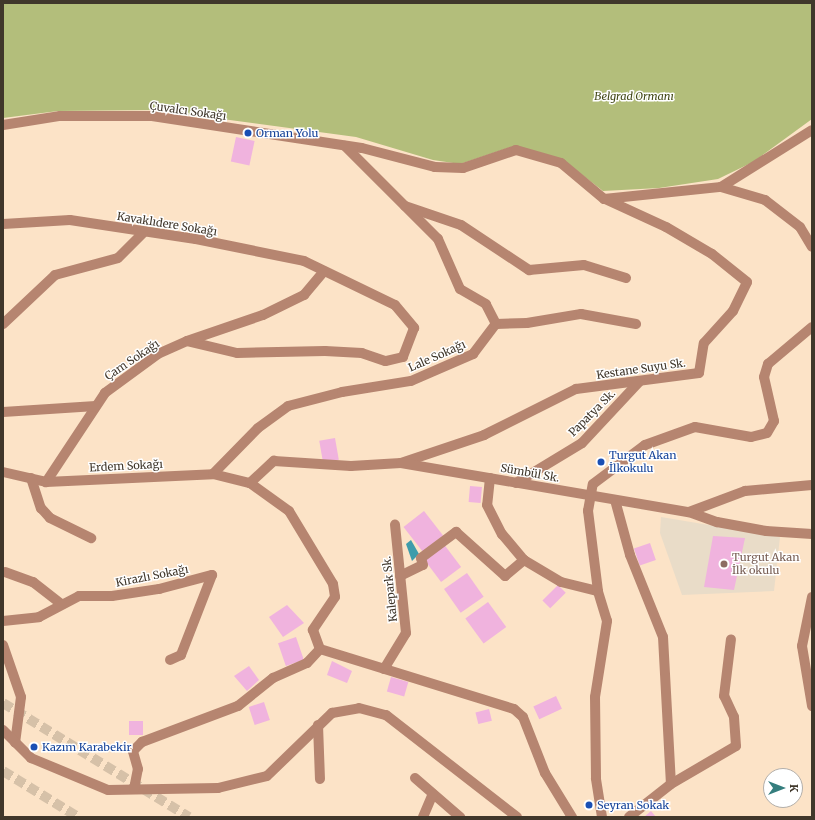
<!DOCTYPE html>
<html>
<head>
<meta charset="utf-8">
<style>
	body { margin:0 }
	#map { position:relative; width:815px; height:820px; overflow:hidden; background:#fce3c7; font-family:Merriweather,serif }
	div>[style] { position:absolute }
	.education>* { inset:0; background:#e9dcc8 }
	.forest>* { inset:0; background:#b3be7b }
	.water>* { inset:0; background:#3e9cab }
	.building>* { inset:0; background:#f0b3de; transform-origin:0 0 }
	.major-tunnel>* { height:10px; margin-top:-5px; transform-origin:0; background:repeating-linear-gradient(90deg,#d6c1a8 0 10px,transparent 0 15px) }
	.minor>* { height:10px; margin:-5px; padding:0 5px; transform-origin:5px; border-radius:5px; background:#b68570 }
	.dots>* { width:11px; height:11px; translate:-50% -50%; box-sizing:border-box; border:2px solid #fff; border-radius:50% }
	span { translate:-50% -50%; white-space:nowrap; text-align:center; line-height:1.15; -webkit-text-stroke:3px #fff; paint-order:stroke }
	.park-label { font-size:11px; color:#414715; font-style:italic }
	.street-label { font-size:11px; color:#40372b }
	.transit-label { font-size:11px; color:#164399 }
	.left { translate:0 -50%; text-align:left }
	.education-label { font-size:11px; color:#785e54 }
	.frame { position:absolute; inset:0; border:4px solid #40372b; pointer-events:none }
	.north { position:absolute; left:763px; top:768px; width:40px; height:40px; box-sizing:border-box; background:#fff; border:1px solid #b3afaa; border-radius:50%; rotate:90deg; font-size:11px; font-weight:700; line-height:16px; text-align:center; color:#40372b }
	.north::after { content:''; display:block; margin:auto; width:14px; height:18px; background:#357e7e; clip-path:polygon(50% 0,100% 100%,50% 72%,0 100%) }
</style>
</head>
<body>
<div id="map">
	<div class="education">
		<i style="clip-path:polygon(661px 517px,780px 537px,774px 591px,682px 595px,660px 533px)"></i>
	</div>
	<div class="forest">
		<i style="clip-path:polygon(3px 3px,812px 3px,812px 119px,753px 162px,718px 179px,659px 188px,603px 191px,563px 160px,514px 146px,460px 164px,433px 160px,356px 137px,155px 110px,58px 111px,3px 118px)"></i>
	</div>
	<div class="water">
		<i style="clip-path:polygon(411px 540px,419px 554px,412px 561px,406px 544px)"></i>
	</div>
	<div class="building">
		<i style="left:236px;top:137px;width:19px;height:25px;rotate:12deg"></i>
		<i style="left:335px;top:438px;width:22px;height:16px;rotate:80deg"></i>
		<i style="left:470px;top:486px;width:12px;height:16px;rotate:5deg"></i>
		<i style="left:424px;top:511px;width:31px;height:26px;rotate:52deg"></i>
		<i style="clip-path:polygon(713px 536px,745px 538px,734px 590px,704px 587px)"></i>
		<i style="left:443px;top:543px;width:30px;height:25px;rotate:53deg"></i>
		<i style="left:650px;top:543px;width:18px;height:17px;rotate:71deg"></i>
		<i style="left:467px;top:573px;width:29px;height:28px;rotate:55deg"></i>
		<i style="left:558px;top:585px;width:11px;height:22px;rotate:45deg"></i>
		<i style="left:488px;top:602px;width:31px;height:28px;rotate:54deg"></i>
		<i style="clip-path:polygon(287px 605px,304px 623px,283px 637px,269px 617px)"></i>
		<i style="left:296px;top:637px;width:24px;height:19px;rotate:71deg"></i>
		<i style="clip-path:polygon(332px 661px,352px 671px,347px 683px,327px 675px)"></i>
		<i style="clip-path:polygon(249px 666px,259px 680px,247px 691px,234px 676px)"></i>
		<i style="left:391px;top:677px;width:18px;height:15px;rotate:16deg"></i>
		<i style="left:556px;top:696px;width:14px;height:25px;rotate:65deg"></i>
		<i style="left:264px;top:702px;width:19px;height:16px;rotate:72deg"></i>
		<i style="left:489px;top:709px;width:12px;height:14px;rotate:76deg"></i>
		<i style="left:143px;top:721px;width:14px;height:14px;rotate:90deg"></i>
		<i style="clip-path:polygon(651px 811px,656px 817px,644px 817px)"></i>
	</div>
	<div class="major-tunnel">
		<i style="left:3px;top:703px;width:218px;rotate:31.5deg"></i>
		<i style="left:3px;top:771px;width:88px;rotate:31.5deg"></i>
	</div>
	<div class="minor">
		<i style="left:3px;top:125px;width:58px;rotate:-9deg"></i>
		<i style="left:60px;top:116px;width:92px"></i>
		<i style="left:152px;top:116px;width:212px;rotate:8.7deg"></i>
		<i style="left:362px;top:148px;width:75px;rotate:14.6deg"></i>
		<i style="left:435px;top:167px;width:28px;rotate:2deg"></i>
		<i style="left:463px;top:168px;width:56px;rotate:-18.8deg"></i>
		<i style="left:516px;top:150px;width:47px;rotate:16.1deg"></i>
		<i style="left:561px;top:163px;width:56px;rotate:39.9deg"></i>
		<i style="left:604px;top:199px;width:118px;rotate:-5.9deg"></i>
		<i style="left:721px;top:187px;width:107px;rotate:-32.1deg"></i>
		<i style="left:721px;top:187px;width:46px;rotate:16.5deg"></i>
		<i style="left:765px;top:200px;width:44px;rotate:37.6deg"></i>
		<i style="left:800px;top:227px;width:23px;rotate:59deg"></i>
		<i style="left:405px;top:206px;width:59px;rotate:18.7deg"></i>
		<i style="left:461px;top:225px;width:82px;rotate:33.5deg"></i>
		<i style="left:529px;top:270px;width:55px;rotate:-5.2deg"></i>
		<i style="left:584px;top:265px;width:44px;rotate:17.2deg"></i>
		<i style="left:3px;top:224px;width:67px;rotate:-3.4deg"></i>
		<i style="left:70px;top:220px;width:127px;rotate:8.6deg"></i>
		<i style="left:196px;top:239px;width:110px;rotate:11.5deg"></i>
		<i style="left:304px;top:261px;width:101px;rotate:25.8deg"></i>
		<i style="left:395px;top:305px;width:30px;rotate:50deg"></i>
		<i style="left:414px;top:328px;width:31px;rotate:111deg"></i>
		<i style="left:403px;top:357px;width:18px;rotate:167deg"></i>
		<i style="left:385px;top:361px;width:24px;rotate:-161deg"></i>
		<i style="left:362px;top:353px;width:37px;rotate:-177deg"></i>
		<i style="left:325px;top:351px;width:88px;rotate:178.7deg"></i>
		<i style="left:237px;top:353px;width:51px;rotate:-166.5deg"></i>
		<i style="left:187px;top:341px;width:32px;rotate:156deg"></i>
		<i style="left:158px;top:354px;width:66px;rotate:143.7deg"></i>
		<i style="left:105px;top:393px;width:107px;rotate:123.5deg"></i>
		<i style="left:3px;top:324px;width:71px;rotate:-43.3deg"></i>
		<i style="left:55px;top:275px;width:65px;rotate:-15.1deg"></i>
		<i style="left:118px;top:258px;width:35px;rotate:-45deg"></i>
		<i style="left:496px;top:324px;width:31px;rotate:-2deg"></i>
		<i style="left:527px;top:323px;width:55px;rotate:-9.5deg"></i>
		<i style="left:581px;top:314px;width:56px;rotate:10.3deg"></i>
		<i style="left:187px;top:341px;width:80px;rotate:-18.9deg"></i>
		<i style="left:263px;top:315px;width:46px;rotate:-26deg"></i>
		<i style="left:304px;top:295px;width:31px;rotate:-50deg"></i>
		<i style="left:3px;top:412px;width:93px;rotate:-3.7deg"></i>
		<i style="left:401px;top:463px;width:88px;rotate:-18.6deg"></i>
		<i style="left:484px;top:435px;width:103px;rotate:-26.6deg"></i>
		<i style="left:576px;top:389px;width:124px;rotate:-7.4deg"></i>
		<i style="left:699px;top:373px;width:30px;rotate:-81deg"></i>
		<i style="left:704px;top:343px;width:43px;rotate:-47.8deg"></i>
		<i style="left:733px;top:311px;width:32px;rotate:-64deg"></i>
		<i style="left:747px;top:282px;width:45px;rotate:-141.3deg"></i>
		<i style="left:712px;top:254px;width:53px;rotate:-149.6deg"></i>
		<i style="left:666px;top:227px;width:67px;rotate:-155.3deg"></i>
		<i style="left:3px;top:472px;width:44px;rotate:13.1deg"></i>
		<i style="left:46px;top:482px;width:167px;rotate:-2.7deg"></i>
		<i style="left:213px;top:474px;width:38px;rotate:14deg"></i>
		<i style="left:250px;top:483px;width:48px;rotate:35.7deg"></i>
		<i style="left:289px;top:511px;width:85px;rotate:58.9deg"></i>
		<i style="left:333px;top:584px;width:13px;rotate:81deg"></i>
		<i style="left:335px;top:597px;width:40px;rotate:124deg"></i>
		<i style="left:313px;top:630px;width:20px;rotate:70deg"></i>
		<i style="left:320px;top:649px;width:203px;rotate:17.2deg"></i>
		<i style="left:514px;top:709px;width:12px;rotate:42deg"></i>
		<i style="left:523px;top:717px;width:60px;rotate:68.6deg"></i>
		<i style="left:545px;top:773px;width:52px;rotate:58.5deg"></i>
		<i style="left:213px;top:474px;width:64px;rotate:-45.6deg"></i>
		<i style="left:258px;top:428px;width:37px;rotate:-36deg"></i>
		<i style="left:288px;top:406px;width:56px;rotate:-14.5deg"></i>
		<i style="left:342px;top:392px;width:70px;rotate:-9.1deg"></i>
		<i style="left:411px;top:381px;width:68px;rotate:-23.5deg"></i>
		<i style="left:473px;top:354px;width:38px;rotate:-53deg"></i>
		<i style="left:496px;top:324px;width:22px;rotate:-117deg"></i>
		<i style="left:486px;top:304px;width:30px;rotate:-150deg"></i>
		<i style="left:460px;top:289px;width:55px;rotate:-113.7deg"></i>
		<i style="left:438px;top:239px;width:132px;rotate:-135deg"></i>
		<i style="left:31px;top:478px;width:32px;rotate:72deg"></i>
		<i style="left:41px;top:508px;width:13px;rotate:48deg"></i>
		<i style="left:50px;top:518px;width:46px;rotate:26deg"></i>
		<i style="left:490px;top:478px;width:27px;rotate:96deg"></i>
		<i style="left:487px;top:505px;width:33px;rotate:63deg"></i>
		<i style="left:502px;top:534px;width:34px;rotate:50deg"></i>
		<i style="left:524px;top:560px;width:43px;rotate:30.7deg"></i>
		<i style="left:561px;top:582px;width:38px;rotate:14deg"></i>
		<i style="left:250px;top:483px;width:33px;rotate:-43deg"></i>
		<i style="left:274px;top:461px;width:77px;rotate:3.7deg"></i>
		<i style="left:351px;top:466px;width:50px;rotate:-3.4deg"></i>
		<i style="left:401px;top:463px;width:292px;rotate:9.7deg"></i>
		<i style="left:689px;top:512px;width:30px;rotate:20deg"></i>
		<i style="left:717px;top:522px;width:50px;rotate:10.4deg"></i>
		<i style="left:766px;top:531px;width:46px;rotate:3.7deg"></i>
		<i style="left:516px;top:483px;width:77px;rotate:-31.2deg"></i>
		<i style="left:582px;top:443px;width:85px;rotate:-46.9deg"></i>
		<i style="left:615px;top:500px;width:57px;rotate:74.7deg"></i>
		<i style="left:630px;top:555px;width:88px;rotate:68.1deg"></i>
		<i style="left:663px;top:637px;width:147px;rotate:86.9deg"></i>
		<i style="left:689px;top:512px;width:60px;rotate:-20.6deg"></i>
		<i style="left:745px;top:491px;width:67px;rotate:-5.1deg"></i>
		<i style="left:5px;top:572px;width:30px;rotate:20deg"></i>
		<i style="left:33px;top:582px;width:34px;rotate:38deg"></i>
		<i style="left:400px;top:576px;width:25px;rotate:-26deg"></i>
		<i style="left:423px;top:565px;width:7px;rotate:-106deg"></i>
		<i style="left:421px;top:558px;width:44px;rotate:-36.6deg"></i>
		<i style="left:456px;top:532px;width:66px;rotate:41.9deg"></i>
		<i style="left:505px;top:576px;width:25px;rotate:-40deg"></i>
		<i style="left:812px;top:597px;width:50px;rotate:101.5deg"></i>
		<i style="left:802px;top:646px;width:61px;rotate:80.5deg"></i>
		<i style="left:3px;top:621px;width:36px;rotate:-6deg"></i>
		<i style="left:39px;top:617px;width:45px;rotate:-27.7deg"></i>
		<i style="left:79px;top:596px;width:33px"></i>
		<i style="left:112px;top:596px;width:48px;rotate:-8.5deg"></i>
		<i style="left:159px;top:589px;width:55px;rotate:-14.8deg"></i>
		<i style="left:212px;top:575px;width:86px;rotate:111.2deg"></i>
		<i style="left:181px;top:655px;width:12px;rotate:156deg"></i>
		<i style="left:3px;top:645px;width:55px;rotate:70.9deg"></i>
		<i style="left:21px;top:697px;width:46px;rotate:97.4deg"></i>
		<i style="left:384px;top:669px;width:42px;rotate:-58.6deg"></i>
		<i style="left:406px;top:633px;width:109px;rotate:-95.8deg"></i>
		<i style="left:318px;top:725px;width:54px;rotate:87.9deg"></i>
		<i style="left:3px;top:730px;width:40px;rotate:45deg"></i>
		<i style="left:31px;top:758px;width:83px;rotate:22.6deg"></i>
		<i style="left:108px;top:790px;width:110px;rotate:-1deg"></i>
		<i style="left:218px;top:788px;width:50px;rotate:-13.8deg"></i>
		<i style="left:267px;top:776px;width:91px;rotate:-44.1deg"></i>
		<i style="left:332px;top:713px;width:27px;rotate:-10deg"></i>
		<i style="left:359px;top:708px;width:28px;rotate:15deg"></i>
		<i style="left:386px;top:715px;width:166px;rotate:37.9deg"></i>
		<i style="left:415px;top:778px;width:60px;rotate:40.9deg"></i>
		<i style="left:134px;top:789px;width:20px;rotate:-79deg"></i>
		<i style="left:138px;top:769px;width:19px;rotate:-106deg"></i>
		<i style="left:133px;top:751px;width:13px;rotate:-45deg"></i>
		<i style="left:142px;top:742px;width:103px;rotate:-20.6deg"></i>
		<i style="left:238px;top:706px;width:45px;rotate:-38.7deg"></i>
		<i style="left:273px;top:678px;width:37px;rotate:-24deg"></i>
		<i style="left:307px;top:663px;width:19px;rotate:-47deg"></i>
		<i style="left:423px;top:817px;width:25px;rotate:-67deg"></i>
		<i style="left:602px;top:817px;width:39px;rotate:-99deg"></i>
		<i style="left:596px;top:778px;width:81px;rotate:-90.7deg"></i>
		<i style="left:595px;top:697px;width:77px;rotate:-81deg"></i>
		<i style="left:607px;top:621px;width:31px;rotate:-107deg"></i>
		<i style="left:598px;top:591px;width:81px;rotate:-97.1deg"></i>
		<i style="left:588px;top:511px;width:27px;rotate:-80deg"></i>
		<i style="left:593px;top:484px;width:65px;rotate:-36.9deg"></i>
		<i style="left:645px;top:445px;width:53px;rotate:-19.8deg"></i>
		<i style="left:695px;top:427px;width:57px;rotate:10.1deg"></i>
		<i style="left:751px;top:437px;width:16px;rotate:-14deg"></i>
		<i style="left:767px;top:433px;width:14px;rotate:-60deg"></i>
		<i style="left:774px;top:421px;width:45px;rotate:-102.8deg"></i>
		<i style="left:764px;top:377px;width:14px;rotate:-73deg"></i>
		<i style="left:768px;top:364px;width:57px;rotate:-40.1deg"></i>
		<i style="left:629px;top:817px;width:53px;rotate:-38.2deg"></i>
		<i style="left:671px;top:784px;width:75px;rotate:-30.3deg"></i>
		<i style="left:736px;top:746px;width:29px;rotate:-94deg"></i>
		<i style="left:734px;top:717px;width:23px;rotate:-115deg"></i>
		<i style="left:724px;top:696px;width:57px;rotate:-83deg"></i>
	</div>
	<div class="dots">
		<i style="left:248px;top:133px;background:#1a4fb4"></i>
		<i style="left:601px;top:462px;background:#1a4fb4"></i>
		<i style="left:724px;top:564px;background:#8d6e63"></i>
		<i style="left:34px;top:747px;background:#1a4fb4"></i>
		<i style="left:589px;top:805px;background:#1a4fb4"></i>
	</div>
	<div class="park-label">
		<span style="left:634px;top:96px">Belgrad Ormanı</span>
	</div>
	<div class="street-label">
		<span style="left:188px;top:111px;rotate:8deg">Çuvalcı Sokağı</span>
		<span style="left:167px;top:224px;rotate:9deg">Kavaklıdere Sokağı</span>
		<span style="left:437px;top:356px;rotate:-24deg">Lale Sokağı</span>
		<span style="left:132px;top:360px;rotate:-34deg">Çam Sokağı</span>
		<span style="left:641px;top:369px;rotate:-8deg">Kestane Suyu Sk.</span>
		<span style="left:592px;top:413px;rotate:-45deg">Papatya Sk.</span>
		<span style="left:126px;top:466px;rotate:-3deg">Erdem Sokağı</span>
		<span style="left:530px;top:473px;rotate:10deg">Sümbül Sk.</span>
		<span style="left:152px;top:576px;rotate:-11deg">Kirazlı Sokağı</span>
		<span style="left:390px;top:589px;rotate:-96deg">Kalepark Sk.</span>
	</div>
	<div class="transit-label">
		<span class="left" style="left:256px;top:133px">Orman Yolu</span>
		<span class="left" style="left:609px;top:462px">Turgut Akan<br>İlkokulu</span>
		<span class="left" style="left:42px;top:747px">Kazım Karabekir</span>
		<span class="left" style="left:597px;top:805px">Seyran Sokak</span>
	</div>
	<div class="education-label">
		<span class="left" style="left:732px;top:564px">Turgut Akan<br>İlk okulu</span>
	</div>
	<div class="frame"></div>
	<div class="north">K</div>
</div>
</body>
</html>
